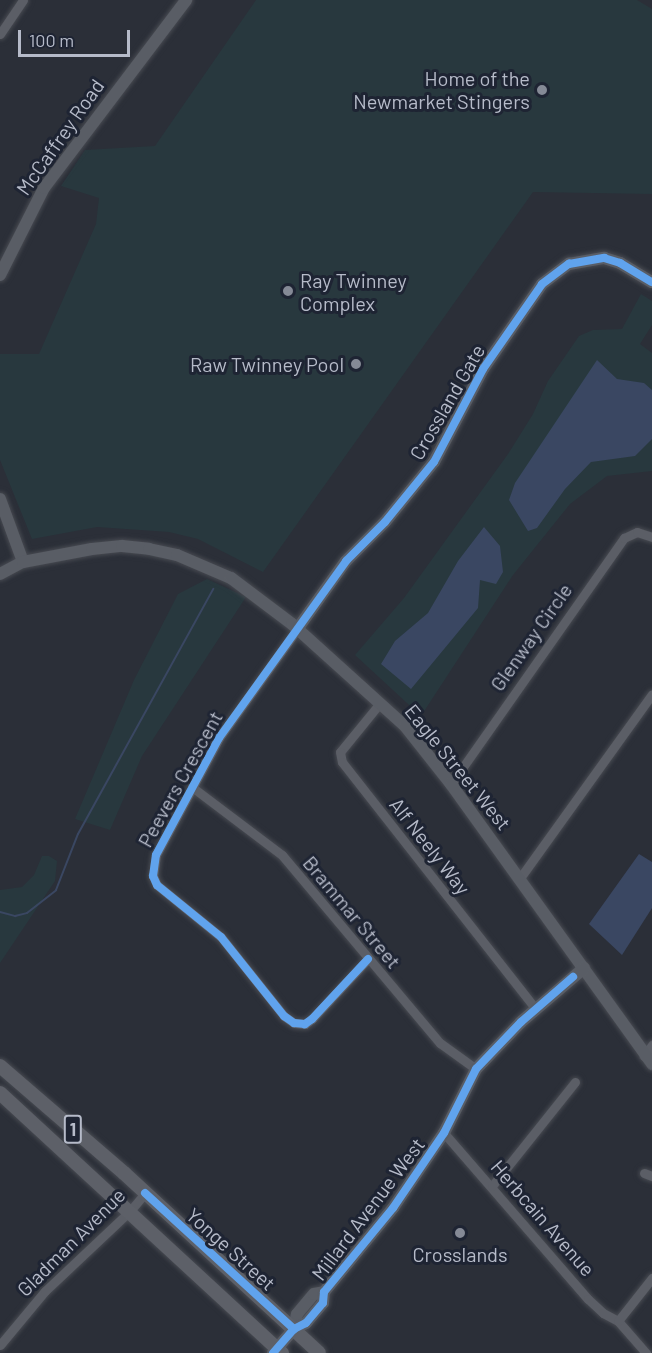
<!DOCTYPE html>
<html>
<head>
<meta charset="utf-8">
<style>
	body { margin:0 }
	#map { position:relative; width:652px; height:1353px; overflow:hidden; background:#2b2f38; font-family:Barlow,sans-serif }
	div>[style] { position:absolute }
	.green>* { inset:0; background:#28383e }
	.water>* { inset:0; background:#3a4762 }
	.stream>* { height:2px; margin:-1px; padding:0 1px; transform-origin:1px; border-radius:1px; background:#3a4762 }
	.roads { filter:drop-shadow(0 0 2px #474a51) drop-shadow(0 0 2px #474a51) }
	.street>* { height:9px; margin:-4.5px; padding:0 4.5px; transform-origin:4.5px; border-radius:4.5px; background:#5b5e66 }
	.secondary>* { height:12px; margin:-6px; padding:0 6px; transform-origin:6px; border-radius:6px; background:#595d65 }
	.primary>* { height:14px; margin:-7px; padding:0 7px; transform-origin:7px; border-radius:7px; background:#5d6068 }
	.cycleway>* { height:8px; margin:-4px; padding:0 4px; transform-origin:4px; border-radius:4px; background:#60a3ed }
	.dots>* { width:16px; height:16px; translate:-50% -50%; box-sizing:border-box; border:3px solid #1e2433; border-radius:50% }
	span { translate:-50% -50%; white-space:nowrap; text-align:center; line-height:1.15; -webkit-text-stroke:6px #1e2433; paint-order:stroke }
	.shield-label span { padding:2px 4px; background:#1e2433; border:2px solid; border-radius:4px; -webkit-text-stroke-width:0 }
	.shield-label { font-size:18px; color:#b6bbc9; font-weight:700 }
	.poi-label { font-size:20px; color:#b6bbc9 }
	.right { translate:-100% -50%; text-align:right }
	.left { translate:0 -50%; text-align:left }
	.street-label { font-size:20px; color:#b6bbc9 }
	.scale { position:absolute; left:18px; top:30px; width:112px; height:27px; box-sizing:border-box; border:3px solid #b6bbc9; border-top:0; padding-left:8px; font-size:18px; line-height:21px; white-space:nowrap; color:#b6bbc9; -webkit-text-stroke:4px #1e2433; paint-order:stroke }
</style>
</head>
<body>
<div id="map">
	<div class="green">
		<i style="clip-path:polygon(256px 0,637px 0,652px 9px,652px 194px,533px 192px,263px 572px,198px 539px,169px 532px,97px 527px,32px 539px,0 460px,0 354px,39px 354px,96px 224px,99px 198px,61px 186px,85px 150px,155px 146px)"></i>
		<i style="clip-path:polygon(641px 294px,652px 301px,652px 325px,640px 344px,652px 353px,652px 471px,607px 476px,570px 504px,513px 575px,421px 716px,355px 655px,404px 598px,508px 454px,533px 414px,548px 381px,579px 336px,593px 330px,622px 329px)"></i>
		<i style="clip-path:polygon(207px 579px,246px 597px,142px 756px,110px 830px,75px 819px,134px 680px,178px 594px)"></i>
		<i style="clip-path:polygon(42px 856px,49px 856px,57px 861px,55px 881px,0 963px,0 890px,22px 887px,34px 875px)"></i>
	</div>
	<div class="water">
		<i style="clip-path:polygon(597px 360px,617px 379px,644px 383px,652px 390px,652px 439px,635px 456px,591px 462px,565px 489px,537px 528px,528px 531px,509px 500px,515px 483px)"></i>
		<i style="clip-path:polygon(484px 527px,500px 546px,503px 572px,496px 584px,480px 580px,478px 608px,411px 689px,381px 664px,395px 641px,428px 613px,458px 561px)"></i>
		<i style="clip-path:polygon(639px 854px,652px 862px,652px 908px,622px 955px,589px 924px)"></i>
	</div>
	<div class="stream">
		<i style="left:0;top:912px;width:16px;rotate:15deg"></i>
		<i style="left:15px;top:916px;width:12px;rotate:-14deg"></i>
		<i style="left:27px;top:913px;width:37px;rotate:-38deg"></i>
		<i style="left:56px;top:890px;width:60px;rotate:-68.6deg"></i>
		<i style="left:78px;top:834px;width:280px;rotate:-61.1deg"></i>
	</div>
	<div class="roads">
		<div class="street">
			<i style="left:0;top:34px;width:41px;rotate:-55.9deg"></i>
			<i style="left:298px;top:628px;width:135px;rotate:125.7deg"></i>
			<i style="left:219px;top:738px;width:133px;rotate:118.3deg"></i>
			<i style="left:156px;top:855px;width:21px;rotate:98deg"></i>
			<i style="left:153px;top:876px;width:10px;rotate:66deg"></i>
			<i style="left:157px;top:885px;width:82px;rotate:39.1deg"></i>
			<i style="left:221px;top:937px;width:101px;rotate:51.4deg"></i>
			<i style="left:284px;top:1016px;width:12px;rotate:35deg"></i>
			<i style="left:294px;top:1023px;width:11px;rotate:5deg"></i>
			<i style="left:305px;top:1024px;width:9px;rotate:-36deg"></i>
			<i style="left:312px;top:1019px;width:82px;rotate:-47deg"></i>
			<i style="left:380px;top:703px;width:63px;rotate:129.2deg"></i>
			<i style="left:340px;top:752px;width:10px;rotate:79deg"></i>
			<i style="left:342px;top:762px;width:314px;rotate:51.9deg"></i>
			<i style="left:451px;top:784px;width:301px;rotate:-54.9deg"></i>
			<i style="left:624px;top:538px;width:14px;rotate:-25deg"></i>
			<i style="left:637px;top:532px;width:16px;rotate:18deg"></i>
			<i style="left:192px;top:787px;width:113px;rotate:37.1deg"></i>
			<i style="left:282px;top:855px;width:246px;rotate:50deg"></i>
			<i style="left:440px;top:1043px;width:44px;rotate:35.8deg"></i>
			<i style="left:520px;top:878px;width:226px;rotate:-54.3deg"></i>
			<i style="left:644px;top:1056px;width:14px;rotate:-54deg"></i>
			<i style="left:444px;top:1133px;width:220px;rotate:49.1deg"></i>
			<i style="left:588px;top:1299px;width:21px;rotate:43deg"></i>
			<i style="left:603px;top:1313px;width:17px;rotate:28deg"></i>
			<i style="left:618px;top:1321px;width:43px;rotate:48.8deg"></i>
			<i style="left:644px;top:1173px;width:9px;rotate:21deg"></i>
			<i style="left:492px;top:1186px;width:133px;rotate:-51.4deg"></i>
			<i style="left:618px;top:1321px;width:55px;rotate:-51.7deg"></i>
			<i style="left:0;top:1345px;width:70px;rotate:-50.2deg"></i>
			<i style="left:45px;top:1291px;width:117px;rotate:-43.3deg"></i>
			<i style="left:130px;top:1211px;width:23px;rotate:-50deg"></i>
		</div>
		<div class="secondary">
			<i style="left:0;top:275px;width:97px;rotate:-63.2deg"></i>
			<i style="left:44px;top:188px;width:236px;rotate:-52.9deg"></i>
			<i style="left:0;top:499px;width:67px;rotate:69.9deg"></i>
			<i style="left:0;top:574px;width:26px;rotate:-28deg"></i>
			<i style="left:23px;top:562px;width:70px;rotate:-10.7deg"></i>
			<i style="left:92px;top:549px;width:30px;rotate:-6deg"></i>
			<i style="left:122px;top:546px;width:27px;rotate:6deg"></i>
			<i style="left:149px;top:549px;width:29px;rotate:12deg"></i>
			<i style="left:177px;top:555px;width:59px;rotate:23.1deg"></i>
			<i style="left:231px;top:578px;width:76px;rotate:37deg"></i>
			<i style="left:292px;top:624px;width:152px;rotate:42.1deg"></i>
			<i style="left:405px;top:726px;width:74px;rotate:51.6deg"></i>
			<i style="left:451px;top:784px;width:345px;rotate:54.3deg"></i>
			<i style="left:298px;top:628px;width:82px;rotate:-54.4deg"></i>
			<i style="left:346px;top:561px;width:55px;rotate:-45deg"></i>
			<i style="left:385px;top:522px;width:77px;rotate:-50.8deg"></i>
			<i style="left:434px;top:462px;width:105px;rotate:-62.2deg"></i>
			<i style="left:483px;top:369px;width:103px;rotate:-55.2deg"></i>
			<i style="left:542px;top:284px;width:34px;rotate:-37deg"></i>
			<i style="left:569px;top:264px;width:36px;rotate:-10deg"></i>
			<i style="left:604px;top:258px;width:17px;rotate:17deg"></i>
			<i style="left:620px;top:263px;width:37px;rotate:31deg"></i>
			<i style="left:294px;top:1329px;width:15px;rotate:-79deg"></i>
			<i style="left:297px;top:1314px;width:26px;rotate:-50deg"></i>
			<i style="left:314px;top:1294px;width:10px;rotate:-11deg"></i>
			<i style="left:273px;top:1353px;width:32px;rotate:-49deg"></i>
			<i style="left:294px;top:1329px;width:13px;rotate:-27deg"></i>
			<i style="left:306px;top:1323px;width:26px;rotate:-50deg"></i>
			<i style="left:323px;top:1303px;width:11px;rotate:-85deg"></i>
			<i style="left:324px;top:1292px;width:109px;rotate:-50.6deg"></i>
			<i style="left:393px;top:1208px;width:91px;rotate:-55.8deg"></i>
			<i style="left:444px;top:1133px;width:72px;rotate:-63.4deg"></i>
			<i style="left:476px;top:1069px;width:65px;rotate:-46.2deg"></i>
			<i style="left:521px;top:1022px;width:83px;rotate:-40.6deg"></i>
		</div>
		<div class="primary">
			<i style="left:0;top:1066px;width:164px;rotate:40.8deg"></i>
			<i style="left:124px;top:1173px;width:265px;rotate:42.7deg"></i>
			<i style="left:0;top:1093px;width:384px;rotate:42.7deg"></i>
		</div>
	</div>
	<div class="cycleway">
		<i style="left:368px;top:959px;width:82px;rotate:133deg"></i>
		<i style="left:312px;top:1019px;width:9px;rotate:144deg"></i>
		<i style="left:305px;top:1024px;width:11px;rotate:-175deg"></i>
		<i style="left:294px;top:1023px;width:12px;rotate:-145deg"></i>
		<i style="left:284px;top:1016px;width:101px;rotate:-128.6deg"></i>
		<i style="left:221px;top:937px;width:82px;rotate:-140.9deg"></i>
		<i style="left:157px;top:885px;width:10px;rotate:-114deg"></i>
		<i style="left:153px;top:876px;width:21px;rotate:-82deg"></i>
		<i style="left:156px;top:855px;width:133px;rotate:-61.7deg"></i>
		<i style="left:219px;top:738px;width:218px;rotate:-54.3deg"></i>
		<i style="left:346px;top:561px;width:55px;rotate:-45deg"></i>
		<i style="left:385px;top:522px;width:77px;rotate:-50.8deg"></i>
		<i style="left:434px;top:462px;width:105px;rotate:-62.2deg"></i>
		<i style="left:483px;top:369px;width:103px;rotate:-55.2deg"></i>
		<i style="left:542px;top:284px;width:34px;rotate:-37deg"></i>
		<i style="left:569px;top:264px;width:36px;rotate:-10deg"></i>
		<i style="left:604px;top:258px;width:17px;rotate:17deg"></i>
		<i style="left:620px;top:263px;width:37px;rotate:31deg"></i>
		<i style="left:145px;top:1193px;width:202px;rotate:42.4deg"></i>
		<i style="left:273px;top:1353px;width:32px;rotate:-49deg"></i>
		<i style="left:294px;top:1329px;width:13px;rotate:-27deg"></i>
		<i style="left:306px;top:1323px;width:26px;rotate:-50deg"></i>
		<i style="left:323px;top:1303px;width:11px;rotate:-85deg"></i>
		<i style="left:324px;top:1292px;width:109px;rotate:-50.6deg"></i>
		<i style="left:393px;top:1208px;width:91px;rotate:-55.8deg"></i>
		<i style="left:444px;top:1133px;width:72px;rotate:-63.4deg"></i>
		<i style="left:476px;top:1069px;width:65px;rotate:-46.2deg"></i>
		<i style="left:521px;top:1022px;width:69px;rotate:-40.9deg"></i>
	</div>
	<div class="dots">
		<i style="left:542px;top:90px;background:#858a96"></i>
		<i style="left:288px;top:291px;background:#858a96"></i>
		<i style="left:356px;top:364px;background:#858a96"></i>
		<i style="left:460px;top:1233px;background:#858a96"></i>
	</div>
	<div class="shield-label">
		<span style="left:73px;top:1129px">1</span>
	</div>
	<div class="poi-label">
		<span class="right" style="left:530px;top:90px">Home of the<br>Newmarket Stingers</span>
		<span class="left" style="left:300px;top:292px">Ray Twinney<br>Complex</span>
		<span class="right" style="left:344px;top:364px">Raw Twinney Pool</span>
		<span style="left:460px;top:1254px">Crosslands</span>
	</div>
	<div class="street-label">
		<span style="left:60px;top:137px;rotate:-55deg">McCaffrey Road</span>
		<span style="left:447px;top:402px;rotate:-60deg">Crossland Gate</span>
		<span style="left:531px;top:637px;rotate:-55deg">Glenway Circle</span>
		<span style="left:458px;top:767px;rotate:51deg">Eagle Street West</span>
		<span style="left:180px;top:779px;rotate:-61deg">Peevers Crescent</span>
		<span style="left:430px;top:846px;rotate:52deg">Alf Neely Way</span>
		<span style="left:352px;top:912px;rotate:50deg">Brammar Street</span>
		<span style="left:368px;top:1209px;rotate:-53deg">Millard Avenue West</span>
		<span style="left:543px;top:1218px;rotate:49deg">Herbcain Avenue</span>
		<span style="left:71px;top:1242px;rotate:-45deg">Gladman Avenue</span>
		<span style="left:231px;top:1249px;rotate:42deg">Yonge Street</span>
	</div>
	<div class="scale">100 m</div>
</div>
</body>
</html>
